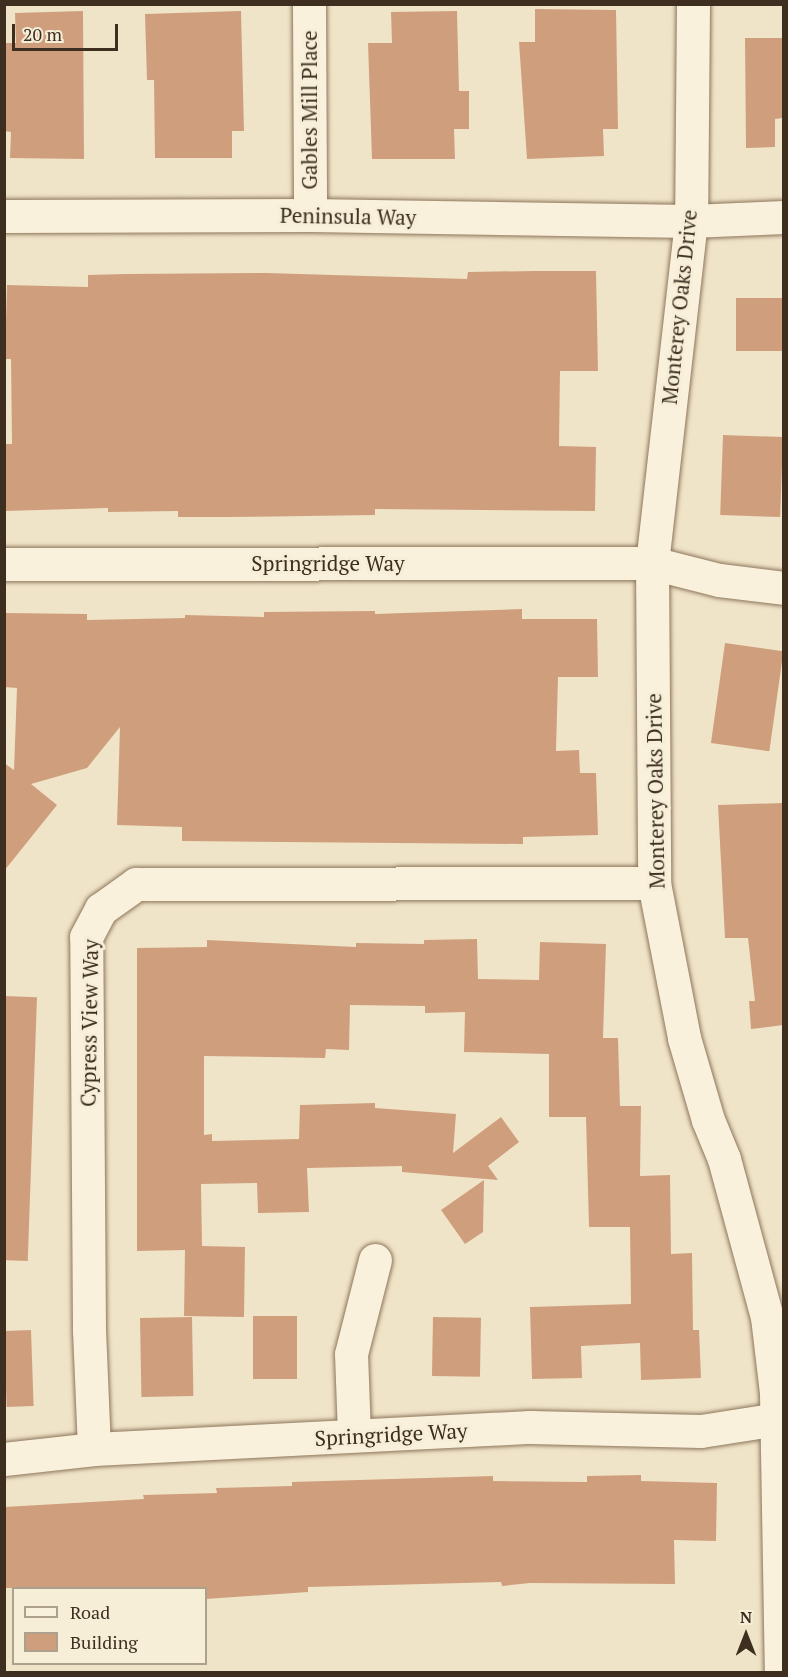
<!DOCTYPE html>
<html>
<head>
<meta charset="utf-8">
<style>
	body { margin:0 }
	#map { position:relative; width:788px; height:1677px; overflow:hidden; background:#f0e4c8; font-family:"PT Serif",serif }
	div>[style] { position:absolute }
	.building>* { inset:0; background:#cf9f7d; transform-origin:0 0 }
	.roads { filter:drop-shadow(0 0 2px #8d765c) drop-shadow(0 0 2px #8d765c) }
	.minor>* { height:33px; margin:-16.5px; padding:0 16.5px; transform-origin:16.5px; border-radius:16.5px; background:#faf1dc }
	span { translate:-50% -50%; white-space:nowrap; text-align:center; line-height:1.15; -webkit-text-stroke:6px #f7eed8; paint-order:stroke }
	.street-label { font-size:21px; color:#3d2e20 }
	.frame { position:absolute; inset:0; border:6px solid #3d2e20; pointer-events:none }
	.legend { position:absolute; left:12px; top:1587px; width:195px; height:78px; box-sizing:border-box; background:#f7eed8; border:2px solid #ada18e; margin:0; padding:8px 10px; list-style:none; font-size:18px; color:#3d2e20 }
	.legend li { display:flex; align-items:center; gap:12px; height:30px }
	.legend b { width:30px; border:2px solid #ada18e }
	.north { position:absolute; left:716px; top:1605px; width:60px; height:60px; -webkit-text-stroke:4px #f7eed8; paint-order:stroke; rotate:0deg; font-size:16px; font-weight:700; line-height:24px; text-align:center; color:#3d2e20 }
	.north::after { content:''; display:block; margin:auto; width:21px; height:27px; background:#3d2e20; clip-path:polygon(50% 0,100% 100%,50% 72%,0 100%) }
	.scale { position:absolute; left:12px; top:24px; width:106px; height:27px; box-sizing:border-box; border:3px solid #3d2e20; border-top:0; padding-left:8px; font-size:18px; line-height:21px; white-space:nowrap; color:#3d2e20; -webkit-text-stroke:4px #f7eed8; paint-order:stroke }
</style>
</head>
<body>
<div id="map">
	<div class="building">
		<i style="clip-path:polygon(535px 9px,616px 10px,618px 129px,603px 129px,604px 156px,527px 159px,519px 42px,535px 42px)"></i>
		<i style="clip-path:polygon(83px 11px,84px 159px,10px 158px,11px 132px,4px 131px,4px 43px,16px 43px,15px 13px)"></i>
		<i style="clip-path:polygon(241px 11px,244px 131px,232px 131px,232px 158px,155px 158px,154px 80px,147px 80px,145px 14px)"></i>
		<i style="clip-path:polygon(457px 11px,459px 91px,469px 91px,469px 129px,454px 129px,455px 159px,372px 159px,368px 43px,392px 43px,391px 12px)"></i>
		<i style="clip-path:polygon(745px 38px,783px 38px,783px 118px,775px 119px,775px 147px,746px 148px)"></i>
		<i style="clip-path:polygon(534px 271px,596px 271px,598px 371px,560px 371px,559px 446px,596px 447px,595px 511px,375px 509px,375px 515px,229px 517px,178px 517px,178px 511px,108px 512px,108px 508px,4px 511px,4px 444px,12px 444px,11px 359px,5px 359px,7px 285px,88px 287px,88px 275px,125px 274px,266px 273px,467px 279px,468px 272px)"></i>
		<i style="left:783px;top:298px;width:53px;height:47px;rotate:90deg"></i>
		<i style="left:723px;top:435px;width:60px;height:80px;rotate:2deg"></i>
		<i style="clip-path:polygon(522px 609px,522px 619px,597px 619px,598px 677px,558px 677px,556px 751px,579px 750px,580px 773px,596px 773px,598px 835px,523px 837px,523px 844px,182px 841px,182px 827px,117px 825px,120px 727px,87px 768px,31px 784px,57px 805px,4px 871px,4px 763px,14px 770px,17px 688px,4px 687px,4px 613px,87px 614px,87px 620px,185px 618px,185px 615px,264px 617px,264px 612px,375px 611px,375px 614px)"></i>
		<i style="left:725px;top:643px;width:59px;height:101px;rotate:8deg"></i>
		<i style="clip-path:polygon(783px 803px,783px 1025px,751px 1029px,749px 1001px,755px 1001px,748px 938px,725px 938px,718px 805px)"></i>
		<i style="clip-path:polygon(477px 939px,478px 979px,539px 980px,540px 942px,606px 944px,603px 1038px,618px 1038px,620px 1106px,641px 1106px,640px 1176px,670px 1175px,671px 1254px,692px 1253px,693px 1330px,699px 1330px,701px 1378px,641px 1380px,640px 1343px,581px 1346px,582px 1378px,532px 1379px,530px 1307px,631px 1304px,630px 1227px,589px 1227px,586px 1117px,549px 1117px,549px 1054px,464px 1052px,465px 1012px,425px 1013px,425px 1006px,350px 1005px,349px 1050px,326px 1049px,325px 1058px,204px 1056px,204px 1135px,212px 1134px,212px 1141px,299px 1139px,300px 1105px,375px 1103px,375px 1108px,456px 1114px,453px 1153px,501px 1117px,519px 1142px,488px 1166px,498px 1180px,402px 1172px,402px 1166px,307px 1168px,309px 1212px,258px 1213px,257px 1183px,201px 1184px,202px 1246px,245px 1247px,244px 1317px,184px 1316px,185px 1250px,137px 1251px,137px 948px,207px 947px,207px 940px,356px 947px,356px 943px,424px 944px,424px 940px)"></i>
		<i style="left:4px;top:996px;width:33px;height:264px;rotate:2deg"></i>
		<i style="clip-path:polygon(484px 1180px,483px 1232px,465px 1244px,441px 1210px)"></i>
		<i style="left:253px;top:1316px;width:44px;height:63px"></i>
		<i style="left:192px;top:1317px;width:79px;height:52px;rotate:89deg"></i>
		<i style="left:433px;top:1317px;width:48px;height:59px;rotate:1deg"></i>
		<i style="left:31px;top:1330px;width:76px;height:27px;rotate:88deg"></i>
		<i style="clip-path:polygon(641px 1475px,641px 1481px,717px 1483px,716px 1541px,674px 1540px,675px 1584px,530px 1583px,502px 1586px,501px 1582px,308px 1587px,308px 1592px,206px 1599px,206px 1588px,4px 1588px,4px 1507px,144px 1499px,143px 1495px,217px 1493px,216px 1488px,292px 1486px,292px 1482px,493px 1476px,493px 1481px,587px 1482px,587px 1476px)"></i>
	</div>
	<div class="roads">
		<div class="minor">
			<i style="left:309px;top:4px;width:211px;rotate:89.7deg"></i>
			<i style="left:693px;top:4px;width:217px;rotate:90.5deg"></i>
			<i style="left:691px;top:221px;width:344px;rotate:96.5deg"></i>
			<i style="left:652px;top:563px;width:320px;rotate:89.6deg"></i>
			<i style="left:654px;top:883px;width:158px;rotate:79deg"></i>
			<i style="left:684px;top:1038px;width:85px;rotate:73.7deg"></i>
			<i style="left:708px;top:1120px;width:42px;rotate:67.7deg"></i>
			<i style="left:724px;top:1159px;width:164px;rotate:74.8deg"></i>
			<i style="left:767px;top:1317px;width:77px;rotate:83.2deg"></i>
			<i style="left:776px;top:1393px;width:279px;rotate:89deg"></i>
			<i style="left:4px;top:216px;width:306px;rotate:-0.2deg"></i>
			<i style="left:310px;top:215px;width:381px;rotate:0.9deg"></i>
			<i style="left:691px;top:221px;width:93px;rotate:-2.5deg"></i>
			<i style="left:4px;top:564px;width:648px;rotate:-0.09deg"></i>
			<i style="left:652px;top:563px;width:69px;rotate:14.2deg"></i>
			<i style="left:719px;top:580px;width:65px;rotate:7deg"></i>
			<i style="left:354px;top:1435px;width:81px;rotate:-92.1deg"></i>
			<i style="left:351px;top:1354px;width:97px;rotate:-75.7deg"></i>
			<i style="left:94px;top:1449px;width:118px;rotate:-92.4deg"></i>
			<i style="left:89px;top:1331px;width:394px;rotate:-90.4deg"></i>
			<i style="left:86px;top:937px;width:32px;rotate:-62deg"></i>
			<i style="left:101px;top:909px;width:43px;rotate:-35.5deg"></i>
			<i style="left:136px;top:884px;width:518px;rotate:-0.11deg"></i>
			<i style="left:4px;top:1459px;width:91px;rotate:-6.3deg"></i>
			<i style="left:94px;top:1449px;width:437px;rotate:-2.9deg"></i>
			<i style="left:530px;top:1427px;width:171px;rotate:1.3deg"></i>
			<i style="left:701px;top:1431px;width:84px;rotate:-8.9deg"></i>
		</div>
	</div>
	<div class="street-label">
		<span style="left:309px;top:110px;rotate:-90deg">Gables Mill Place</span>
		<span style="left:348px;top:216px;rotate:1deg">Peninsula Way</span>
		<span style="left:679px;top:307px;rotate:-84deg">Monterey Oaks Drive</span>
		<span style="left:328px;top:563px">Springridge Way</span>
		<span style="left:655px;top:791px;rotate:-91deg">Monterey Oaks Drive</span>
		<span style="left:89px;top:1023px;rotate:-89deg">Cypress View Way</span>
		<span style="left:391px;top:1434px;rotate:-3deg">Springridge Way</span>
	</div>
	<div class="frame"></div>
	<ul class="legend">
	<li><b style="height:8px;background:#faf1dc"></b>Road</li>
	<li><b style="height:16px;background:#cf9f7d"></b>Building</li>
	</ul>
	<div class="north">N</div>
	<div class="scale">20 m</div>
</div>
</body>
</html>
